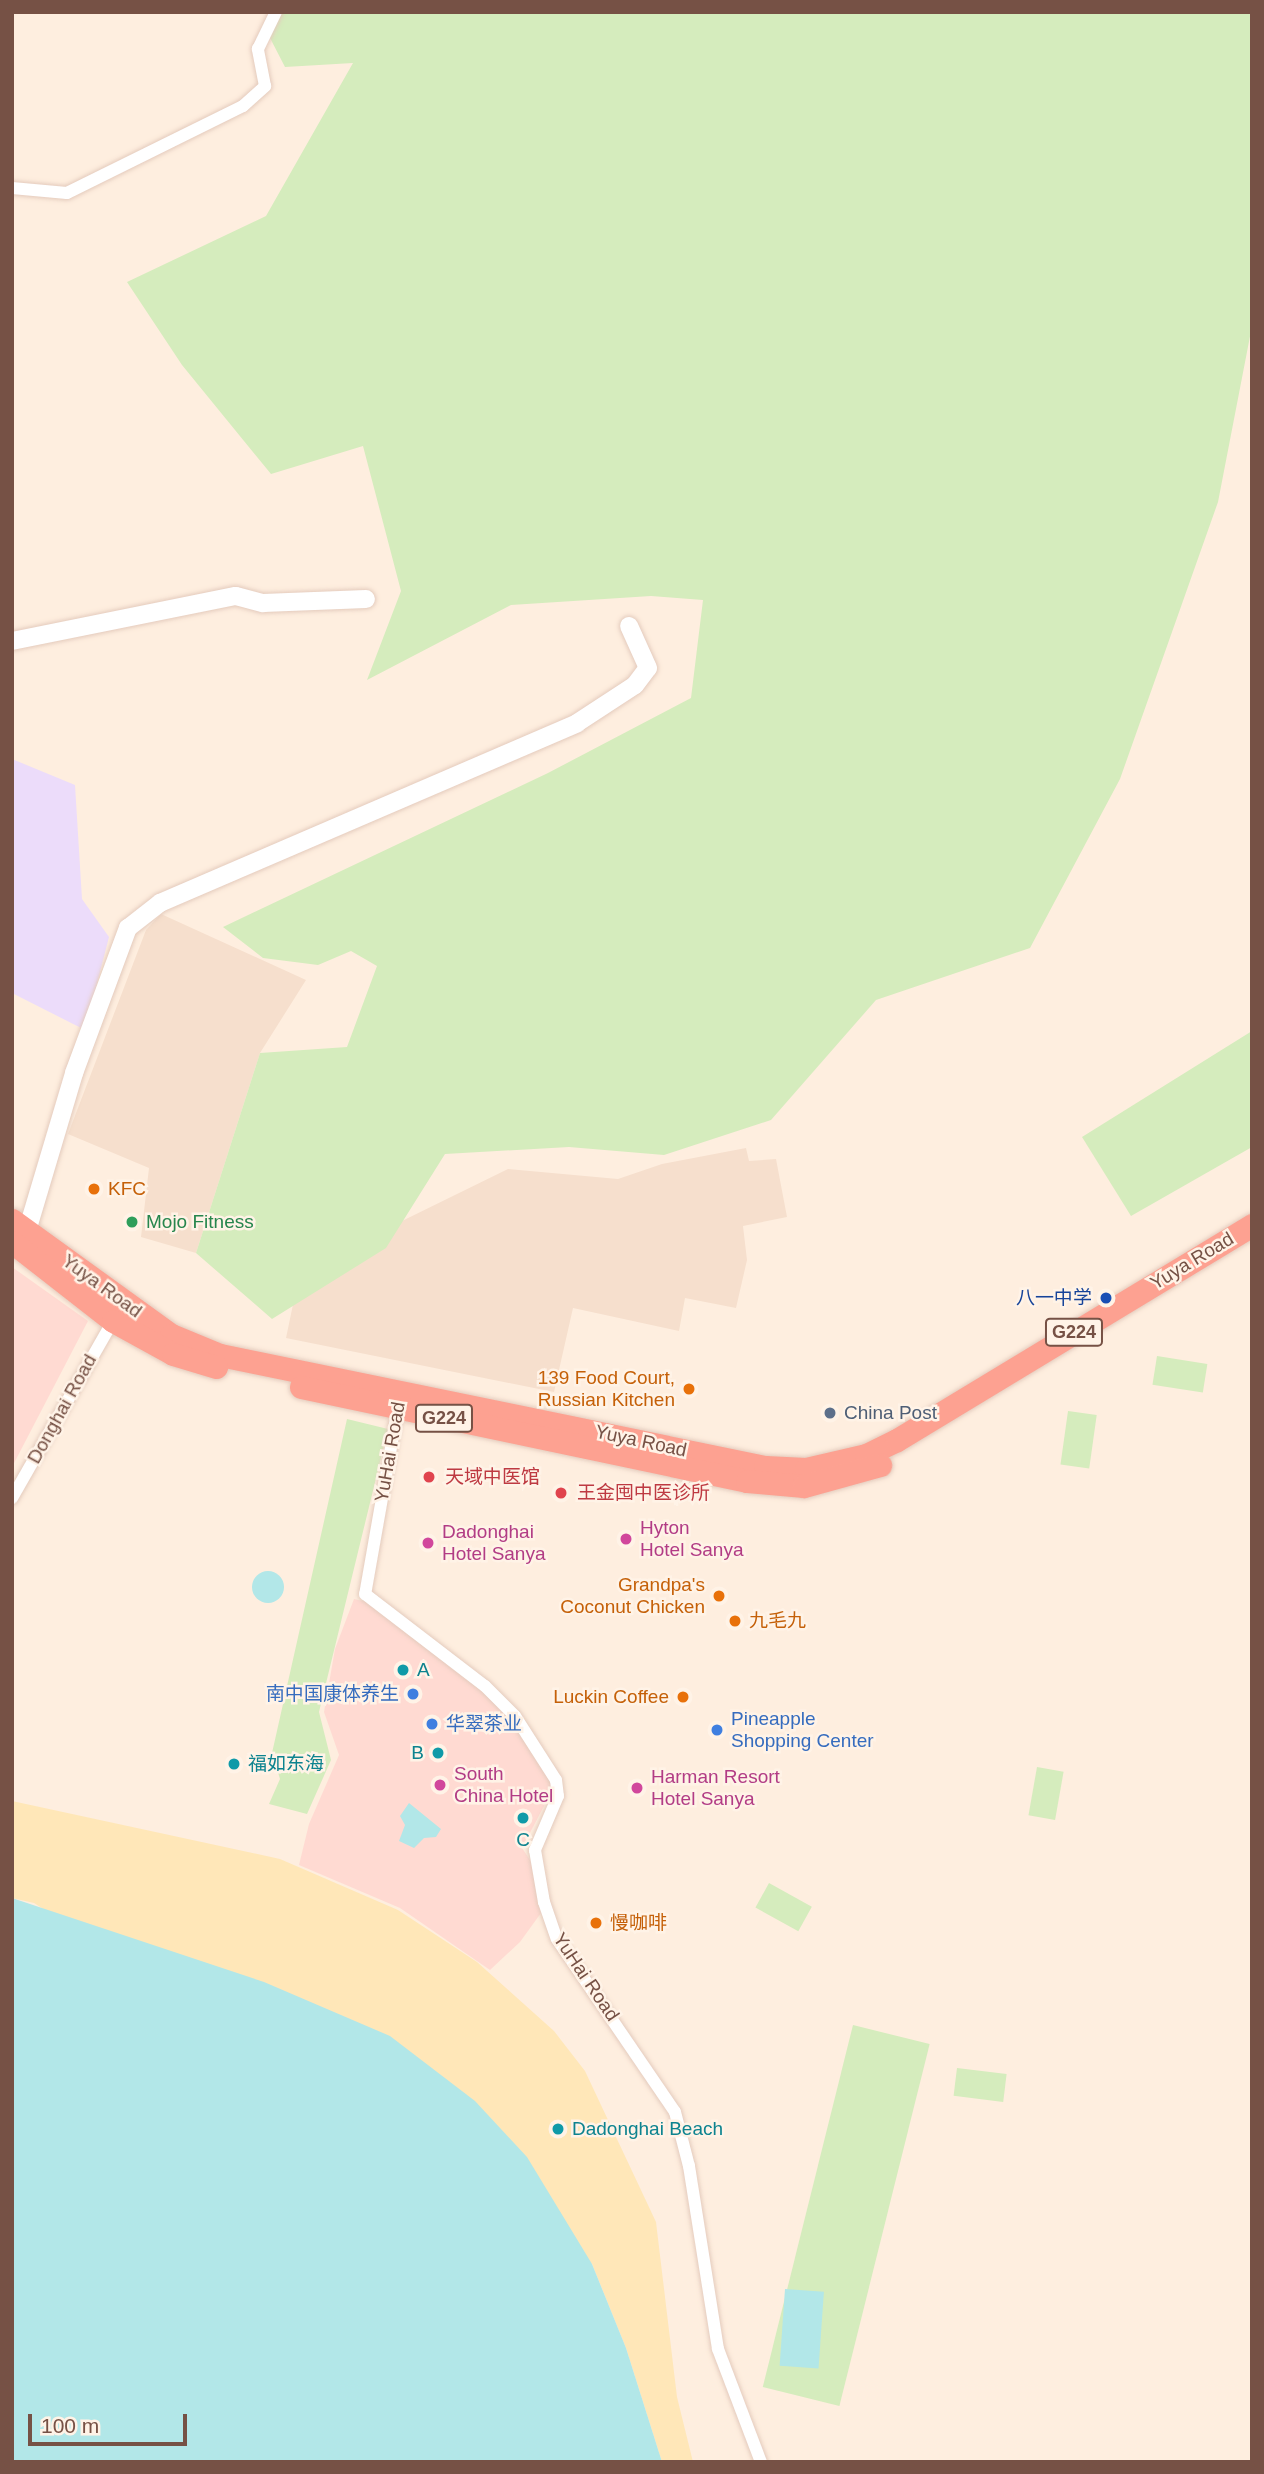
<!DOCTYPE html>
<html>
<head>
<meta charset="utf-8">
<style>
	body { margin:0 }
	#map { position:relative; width:1264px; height:2474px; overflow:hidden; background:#feeedf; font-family:Arial,"Noto Sans SC",sans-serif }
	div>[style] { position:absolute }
	.residential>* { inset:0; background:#f6dfcd }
	.commercial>* { inset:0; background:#ffdad2 }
	.education>* { inset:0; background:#ecdcfa }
	.green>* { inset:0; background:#d5ecbd; transform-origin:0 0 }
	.sand>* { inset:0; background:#ffe7b8 }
	.water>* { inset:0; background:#b2e7e8; transform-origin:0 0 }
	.round { border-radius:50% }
	.roads { filter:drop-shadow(0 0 2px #e4cbbd) drop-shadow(0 0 2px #e4cbbd) }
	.street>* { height:12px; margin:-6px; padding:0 6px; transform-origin:6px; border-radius:6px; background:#fff }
	.secondary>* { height:18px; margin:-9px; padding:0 9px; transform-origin:9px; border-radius:9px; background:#fff }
	.highway>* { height:23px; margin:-11.5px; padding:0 11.5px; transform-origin:11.5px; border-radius:11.5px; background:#fda191 }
	.dots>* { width:19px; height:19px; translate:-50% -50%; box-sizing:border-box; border:4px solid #fff3e7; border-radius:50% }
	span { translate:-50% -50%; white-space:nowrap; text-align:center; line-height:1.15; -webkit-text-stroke:5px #fff3e7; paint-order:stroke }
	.shield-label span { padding:2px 5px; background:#fff3e7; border:2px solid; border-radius:5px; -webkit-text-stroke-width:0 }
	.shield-label { font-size:18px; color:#765145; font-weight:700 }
	.food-label { font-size:19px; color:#c56008 }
	.left { translate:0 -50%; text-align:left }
	.right { translate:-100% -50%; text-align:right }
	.leisure-label { font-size:19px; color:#27864d }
	.street-label { font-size:19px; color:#765145 }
	.transit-label { font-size:19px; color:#164399 }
	.service-label { font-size:19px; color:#4e5e75 }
	.health-label { font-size:19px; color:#be3a42 }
	.hotel-label { font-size:19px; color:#b23c85 }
	.culture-label { font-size:19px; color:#0d838f }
	.shop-label { font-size:19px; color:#366cbe }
	.frame { position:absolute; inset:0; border:14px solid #765145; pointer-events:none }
	.scale { position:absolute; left:28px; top:2414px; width:159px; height:32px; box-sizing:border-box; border:4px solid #765145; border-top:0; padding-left:9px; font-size:21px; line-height:24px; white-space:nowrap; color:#765145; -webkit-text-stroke:5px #fff3e7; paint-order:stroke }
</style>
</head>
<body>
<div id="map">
	<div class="residential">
		<i style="clip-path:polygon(161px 914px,306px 980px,260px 1053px,196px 1253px,141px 1237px,149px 1168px,68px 1134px,146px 930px)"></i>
		<i style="clip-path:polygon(746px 1148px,749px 1161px,776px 1159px,787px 1217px,743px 1226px,747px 1260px,736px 1308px,685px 1298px,679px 1331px,573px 1308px,554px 1392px,286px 1338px,300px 1271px,508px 1169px,618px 1179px,662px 1164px)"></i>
	</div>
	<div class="commercial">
		<i style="clip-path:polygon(12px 1267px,88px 1321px,12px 1467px)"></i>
		<i style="clip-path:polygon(354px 1599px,367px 1602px,457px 1668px,514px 1719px,554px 1787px,522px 1848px,532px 1863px,541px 1913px,520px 1942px,490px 1970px,400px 1908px,299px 1865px,309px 1824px,339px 1755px,324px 1712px,335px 1649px)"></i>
	</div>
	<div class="education">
		<i style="clip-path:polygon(12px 759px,75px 785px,82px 899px,109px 937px,85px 1030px,12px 993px)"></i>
	</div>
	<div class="green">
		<i style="clip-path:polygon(278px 12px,1252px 12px,1252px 326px,1218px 502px,1120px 779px,1030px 948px,876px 1000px,771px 1120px,664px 1155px,569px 1147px,445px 1154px,386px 1248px,272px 1319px,196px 1253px,260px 1053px,347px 1047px,377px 966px,351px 951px,318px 965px,263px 958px,223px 927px,548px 773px,691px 698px,703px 600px,651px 596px,511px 605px,367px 680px,401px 591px,363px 446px,271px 474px,182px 365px,127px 282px,266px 216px,353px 63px,285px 67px,269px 36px)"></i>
		<i style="clip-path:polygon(1252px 1031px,1252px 1147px,1131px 1216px,1082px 1137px)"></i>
		<i style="left:1157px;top:1356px;width:51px;height:29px;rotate:9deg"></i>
		<i style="left:1068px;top:1411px;width:29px;height:54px;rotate:8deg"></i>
		<i style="clip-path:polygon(347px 1419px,388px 1429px,319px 1712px,331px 1760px,307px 1814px,269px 1804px,280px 1779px,272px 1753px)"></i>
		<i style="left:1037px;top:1767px;width:27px;height:49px;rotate:10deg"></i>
		<i style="left:769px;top:1883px;width:49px;height:28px;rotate:29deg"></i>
		<i style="left:853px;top:2025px;width:79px;height:373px;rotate:14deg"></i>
		<i style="left:957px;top:2068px;width:50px;height:28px;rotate:7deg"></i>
	</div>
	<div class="sand">
		<i style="clip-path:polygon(12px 1801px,280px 1859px,398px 1910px,477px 1962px,554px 2031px,585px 2071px,656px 2222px,677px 2397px,693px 2462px,662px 2462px,626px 2348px,592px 2264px,34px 1903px,12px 1898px)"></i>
	</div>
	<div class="water">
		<i class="round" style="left:252px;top:1571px;width:32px;height:32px"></i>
		<i style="clip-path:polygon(409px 1803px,441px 1829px,436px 1837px,424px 1838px,414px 1848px,399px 1841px,405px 1825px,400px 1816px)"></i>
		<i style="clip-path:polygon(12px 1898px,264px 1982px,390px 2036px,475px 2101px,527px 2157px,592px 2264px,626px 2348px,662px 2462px,12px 2462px)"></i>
		<i style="left:785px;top:2289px;width:39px;height:77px;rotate:4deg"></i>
	</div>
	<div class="roads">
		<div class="street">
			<i style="left:12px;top:188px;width:55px;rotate:5.2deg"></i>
			<i style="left:67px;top:193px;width:196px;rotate:-26.3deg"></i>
			<i style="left:243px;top:106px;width:30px;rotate:-42deg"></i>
			<i style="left:265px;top:86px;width:38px;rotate:-101deg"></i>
			<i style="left:258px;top:49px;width:41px;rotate:-64.1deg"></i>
			<i style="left:399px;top:1402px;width:195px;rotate:100deg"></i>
			<i style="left:365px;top:1594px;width:151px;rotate:37.5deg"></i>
			<i style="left:485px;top:1686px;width:42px;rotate:45deg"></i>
			<i style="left:515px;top:1716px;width:76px;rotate:57.4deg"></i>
			<i style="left:556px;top:1780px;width:16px;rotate:83deg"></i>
			<i style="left:558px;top:1796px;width:59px;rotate:113.1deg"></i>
			<i style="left:535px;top:1850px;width:53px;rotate:80.2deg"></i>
			<i style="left:544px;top:1902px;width:39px;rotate:71deg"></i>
			<i style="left:557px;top:1939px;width:209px;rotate:55.7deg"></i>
			<i style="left:675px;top:2112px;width:56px;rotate:75.5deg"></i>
			<i style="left:689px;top:2166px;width:185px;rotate:81deg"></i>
			<i style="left:718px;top:2349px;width:121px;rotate:69.2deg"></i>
			<i style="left:12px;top:1498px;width:204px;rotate:-60.3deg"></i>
		</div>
		<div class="secondary">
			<i style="left:12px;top:641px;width:228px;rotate:-11.4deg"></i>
			<i style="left:236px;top:596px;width:28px;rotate:15deg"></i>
			<i style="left:263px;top:603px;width:103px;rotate:-2.2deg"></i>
			<i style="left:27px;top:1231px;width:165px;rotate:-73.4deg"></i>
			<i style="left:74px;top:1073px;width:155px;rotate:-69.6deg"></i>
			<i style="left:128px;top:928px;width:41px;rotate:-38deg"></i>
			<i style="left:160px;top:903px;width:454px;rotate:-23.3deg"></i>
			<i style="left:577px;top:723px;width:69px;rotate:-33.2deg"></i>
			<i style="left:635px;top:685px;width:21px;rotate:-53deg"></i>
			<i style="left:648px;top:668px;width:46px;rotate:-114.3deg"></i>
		</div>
		<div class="highway">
			<i style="left:12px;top:1220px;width:196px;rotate:35.9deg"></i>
			<i style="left:171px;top:1335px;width:53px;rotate:22.2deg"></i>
			<i style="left:220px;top:1355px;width:556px;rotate:11.61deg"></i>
			<i style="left:765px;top:1467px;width:41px;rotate:2.8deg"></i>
			<i style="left:806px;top:1469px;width:62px;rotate:-13.1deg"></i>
			<i style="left:866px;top:1455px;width:34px;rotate:-26deg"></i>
			<i style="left:897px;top:1440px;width:415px;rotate:-31.2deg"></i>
			<i style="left:12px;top:1242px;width:128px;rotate:38deg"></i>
			<i style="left:113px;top:1321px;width:68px;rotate:28.8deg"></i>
			<i style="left:173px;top:1354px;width:45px;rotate:16.8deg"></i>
			<i style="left:301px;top:1387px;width:456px;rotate:11.9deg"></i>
			<i style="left:747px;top:1481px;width:57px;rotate:5deg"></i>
			<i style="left:804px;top:1486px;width:79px;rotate:-15.4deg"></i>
		</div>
	</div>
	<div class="dots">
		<i style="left:94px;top:1189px;background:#e8710a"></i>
		<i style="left:132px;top:1222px;background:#2e9e5b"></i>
		<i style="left:1106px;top:1298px;background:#1a4fb4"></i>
		<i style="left:689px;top:1389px;background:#e8710a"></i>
		<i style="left:830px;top:1413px;background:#5c6f8a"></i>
		<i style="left:429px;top:1477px;background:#e0444e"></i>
		<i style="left:561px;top:1493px;background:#e0444e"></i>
		<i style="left:626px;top:1539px;background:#d1479c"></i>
		<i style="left:428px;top:1543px;background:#d1479c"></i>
		<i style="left:719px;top:1596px;background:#e8710a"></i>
		<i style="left:735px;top:1621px;background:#e8710a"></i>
		<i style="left:403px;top:1670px;background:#0f9aa8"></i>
		<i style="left:413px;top:1694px;background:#3f7fe0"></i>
		<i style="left:683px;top:1697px;background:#e8710a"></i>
		<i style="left:432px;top:1724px;background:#3f7fe0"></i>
		<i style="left:717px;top:1730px;background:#3f7fe0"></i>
		<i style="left:438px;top:1753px;background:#0f9aa8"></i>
		<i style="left:234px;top:1764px;background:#0f9aa8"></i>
		<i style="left:440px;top:1785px;background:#d1479c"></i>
		<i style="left:637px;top:1788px;background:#d1479c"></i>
		<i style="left:523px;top:1818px;background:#0f9aa8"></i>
		<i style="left:596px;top:1923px;background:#e8710a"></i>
		<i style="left:558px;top:2129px;background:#0f9aa8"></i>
	</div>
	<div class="shield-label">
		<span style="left:1074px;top:1332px">G224</span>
		<span style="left:444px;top:1418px">G224</span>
	</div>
	<div class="food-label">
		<span class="left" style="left:108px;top:1189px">KFC</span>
		<span class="right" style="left:675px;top:1389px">139 Food Court,<br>Russian Kitchen</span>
		<span class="right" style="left:705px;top:1596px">Grandpa's<br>Coconut Chicken</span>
		<span class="left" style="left:749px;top:1621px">九毛九</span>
		<span class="right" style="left:669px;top:1697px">Luckin Coffee</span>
		<span class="left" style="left:610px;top:1923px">慢咖啡</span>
	</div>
	<div class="leisure-label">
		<span class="left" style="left:146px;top:1222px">Mojo Fitness</span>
	</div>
	<div class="street-label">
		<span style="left:1192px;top:1261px;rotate:-31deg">Yuya Road</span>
		<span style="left:102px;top:1286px;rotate:36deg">Yuya Road</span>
		<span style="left:62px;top:1409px;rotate:-61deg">Donghai Road</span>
		<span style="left:641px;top:1441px;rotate:12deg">Yuya Road</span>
		<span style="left:390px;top:1452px;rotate:-80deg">YuHai Road</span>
		<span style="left:586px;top:1977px;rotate:56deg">YuHai Road</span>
	</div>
	<div class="transit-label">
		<span class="right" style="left:1092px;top:1298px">八一中学</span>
	</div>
	<div class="service-label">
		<span class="left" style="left:844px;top:1413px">China Post</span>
	</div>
	<div class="health-label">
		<span class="left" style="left:445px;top:1477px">天域中医馆</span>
		<span class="left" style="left:577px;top:1493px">王金囤中医诊所</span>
	</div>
	<div class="hotel-label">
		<span class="left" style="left:640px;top:1539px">Hyton<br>Hotel Sanya</span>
		<span class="left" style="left:442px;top:1543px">Dadonghai<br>Hotel Sanya</span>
		<span class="left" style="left:454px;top:1785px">South<br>China Hotel</span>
		<span class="left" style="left:651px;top:1788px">Harman Resort<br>Hotel Sanya</span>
	</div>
	<div class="culture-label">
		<span class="left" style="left:417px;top:1670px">A</span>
		<span class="right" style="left:424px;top:1753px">B</span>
		<span class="left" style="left:248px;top:1764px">福如东海</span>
		<span style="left:523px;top:1840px">C</span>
		<span class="left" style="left:572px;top:2129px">Dadonghai Beach</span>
	</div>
	<div class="shop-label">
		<span class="right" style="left:399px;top:1694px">南中国康体养生</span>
		<span class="left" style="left:731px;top:1730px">Pineapple<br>Shopping Center</span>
		<span class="left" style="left:446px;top:1724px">华翠茶业</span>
	</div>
	<div class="frame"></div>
	<div class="scale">100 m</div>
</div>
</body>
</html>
